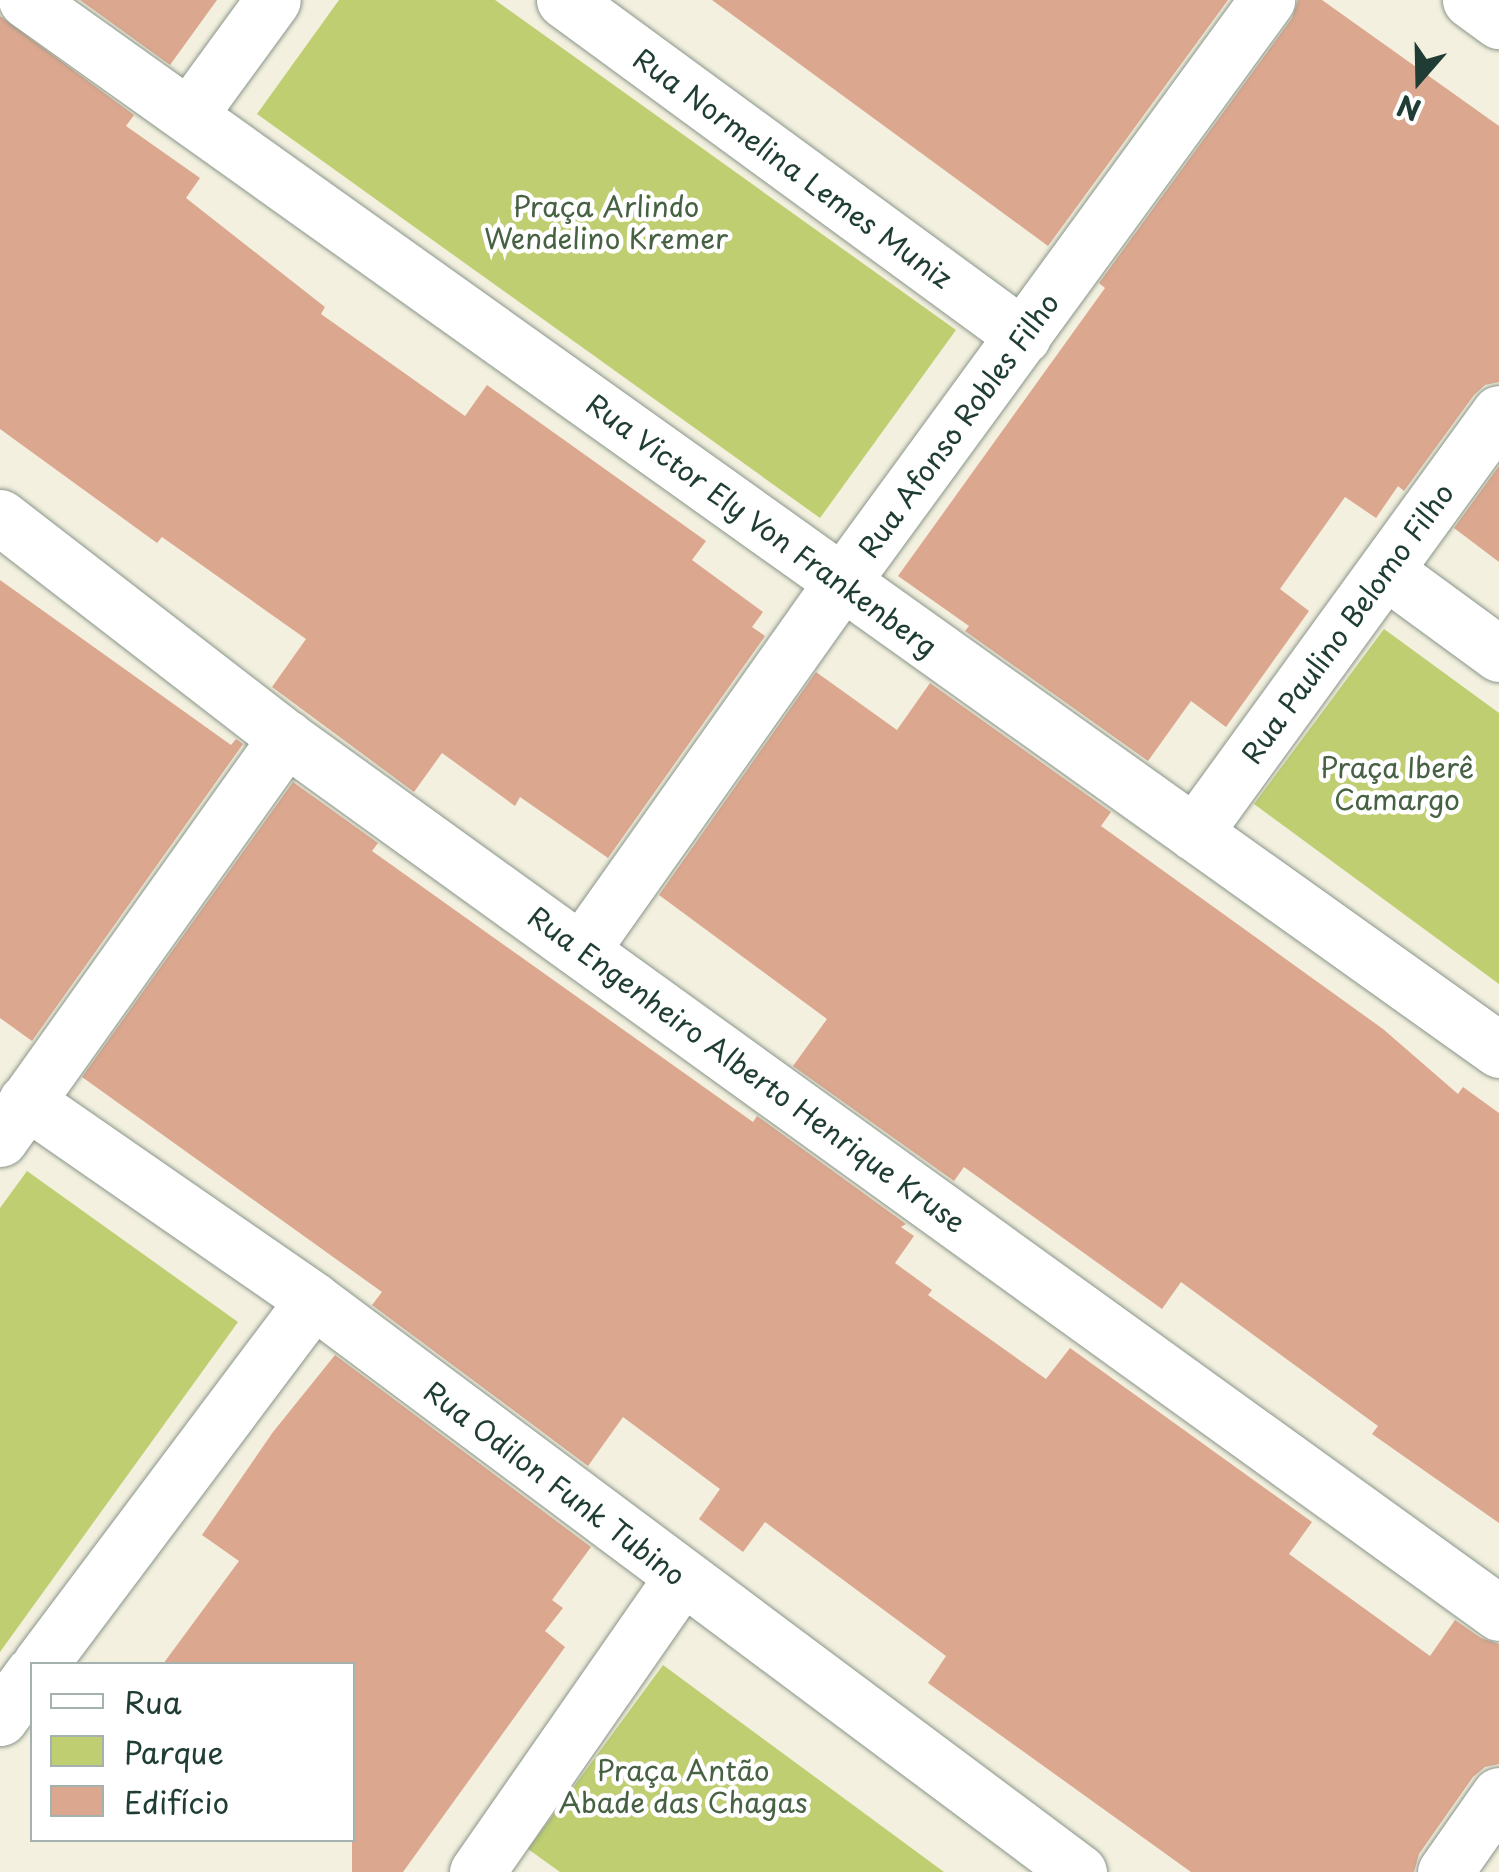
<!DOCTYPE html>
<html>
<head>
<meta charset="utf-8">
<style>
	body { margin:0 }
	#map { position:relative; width:1499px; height:1872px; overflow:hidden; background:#f3f0df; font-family:"Playpen Sans",sans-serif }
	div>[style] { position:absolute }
	.green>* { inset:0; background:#bece71 }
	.building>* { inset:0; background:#dca78f }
	.roads { filter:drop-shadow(0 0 2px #89968a) drop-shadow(0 0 2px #89968a) }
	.minor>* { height:55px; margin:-27.5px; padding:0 27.5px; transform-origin:27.5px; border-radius:27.5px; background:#fff }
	span { translate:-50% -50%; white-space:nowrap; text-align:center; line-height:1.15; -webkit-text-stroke:9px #fff; paint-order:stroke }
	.street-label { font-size:28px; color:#1f3d34 }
	.park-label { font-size:28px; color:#476143 }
	.legend { position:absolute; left:30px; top:1662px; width:325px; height:180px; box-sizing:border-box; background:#fff; border:2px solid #a5b1ae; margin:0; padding:12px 18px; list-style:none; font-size:30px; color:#1f3d34 }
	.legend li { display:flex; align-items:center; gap:20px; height:50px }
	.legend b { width:50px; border:2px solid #a5b1ae }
	.north { position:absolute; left:1369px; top:30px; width:100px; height:100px; -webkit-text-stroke:8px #fff; paint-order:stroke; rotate:200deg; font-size:28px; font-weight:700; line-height:40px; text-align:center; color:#1f3d34 }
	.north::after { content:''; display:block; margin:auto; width:35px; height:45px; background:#1f3d34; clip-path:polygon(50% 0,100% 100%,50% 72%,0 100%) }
</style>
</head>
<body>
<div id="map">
	<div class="green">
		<i style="clip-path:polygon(339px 0,495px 0,956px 330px,820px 518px,257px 114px)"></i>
		<i style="clip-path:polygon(1384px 629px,1499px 713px,1499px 984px,1254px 804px)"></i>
		<i style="clip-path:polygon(27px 1171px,238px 1322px,0 1652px,0 1208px)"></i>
		<i style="clip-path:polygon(663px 1665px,944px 1872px,560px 1872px,528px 1849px)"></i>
	</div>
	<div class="building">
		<i style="clip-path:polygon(80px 0,217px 0,170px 65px)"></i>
		<i style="clip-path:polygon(712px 0,1228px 0,1048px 246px)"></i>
		<i style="clip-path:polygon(1298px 0,1322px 0,1499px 126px,1499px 382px,1485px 385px,1474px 395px,1404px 491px,1398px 486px,1376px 518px,1345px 497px,1280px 589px,1309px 611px,1226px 727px,1191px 701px,1148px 761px,965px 631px,969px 626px,898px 576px,1105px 288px,1099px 283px,1292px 18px)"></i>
		<i style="clip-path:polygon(0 16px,134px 115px,126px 126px,200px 178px,186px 198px,325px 307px,321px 314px,465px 416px,487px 385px,706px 541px,692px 560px,763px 612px,752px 627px,765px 636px,608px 858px,520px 797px,515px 806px,442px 753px,414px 792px,272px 687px,306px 639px,162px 537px,157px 543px,0 429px)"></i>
		<i style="clip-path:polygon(1499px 466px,1499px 562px,1454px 528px)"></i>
		<i style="clip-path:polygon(0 580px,231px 745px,236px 739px,243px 744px,32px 1041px,0 1018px)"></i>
		<i style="clip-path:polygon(816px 672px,897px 730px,930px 683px,1111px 812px,1101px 826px,1383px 1029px,1458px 1094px,1463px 1087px,1499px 1113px,1499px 1523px,1372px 1434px,1378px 1426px,1181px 1282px,1162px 1309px,964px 1167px,954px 1181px,793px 1066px,827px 1019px,659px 895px)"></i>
		<i style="clip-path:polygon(293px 782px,378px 843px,372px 851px,753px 1122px,757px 1116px,906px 1224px,901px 1227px,914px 1236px,895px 1263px,932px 1290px,928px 1295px,1046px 1379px,1070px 1348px,1312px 1522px,1289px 1554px,1430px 1656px,1455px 1620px,1481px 1638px,1499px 1644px,1499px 1764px,1485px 1767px,1473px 1777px,1419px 1854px,1414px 1872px,1191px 1872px,928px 1683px,946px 1656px,765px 1522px,743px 1552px,699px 1519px,720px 1489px,623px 1417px,588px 1466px,372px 1305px,382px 1292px,82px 1077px)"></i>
		<i style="clip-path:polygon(335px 1355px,591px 1547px,552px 1600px,563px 1608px,545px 1631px,565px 1647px,403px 1872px,352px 1872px,352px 1664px,163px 1664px,239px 1561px,202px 1535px,273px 1432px)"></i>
	</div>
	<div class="roads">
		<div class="minor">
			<i style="left:26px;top:0;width:1809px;rotate:35.48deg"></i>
			<i style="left:564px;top:0;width:569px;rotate:36.21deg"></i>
			<i style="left:1470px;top:0;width:36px;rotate:36deg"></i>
			<i style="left:189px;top:115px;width:142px;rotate:-53.9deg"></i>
			<i style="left:0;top:517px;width:361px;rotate:37.7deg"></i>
			<i style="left:286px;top:738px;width:1496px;rotate:35.8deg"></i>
			<i style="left:1387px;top:572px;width:139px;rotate:36.2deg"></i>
			<i style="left:1194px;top:833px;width:519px;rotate:-54.01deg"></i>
			<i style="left:582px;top:949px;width:450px;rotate:-54.7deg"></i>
			<i style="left:842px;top:582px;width:721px;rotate:-53.86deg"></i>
			<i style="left:26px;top:1101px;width:349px;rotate:34.7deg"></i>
			<i style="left:313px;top:1300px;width:956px;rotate:36.75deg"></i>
			<i style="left:0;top:1139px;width:493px;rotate:-54.5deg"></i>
			<i style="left:40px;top:1664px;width:455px;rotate:-53.1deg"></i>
			<i style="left:0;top:1718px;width:54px;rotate:-54deg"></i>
			<i style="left:477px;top:1872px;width:357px;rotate:-55.2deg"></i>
			<i style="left:1445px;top:1872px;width:94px;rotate:-55deg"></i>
		</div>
	</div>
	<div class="street-label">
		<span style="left:793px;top:168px;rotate:36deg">Rua Normelina Lemes Muniz</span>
		<span style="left:958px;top:425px;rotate:-54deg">Rua Afonso Robles Filho</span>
		<span style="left:762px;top:525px;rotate:36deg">Rua Victor Ely Von Frankenberg</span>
		<span style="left:1347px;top:623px;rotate:-54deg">Rua Paulino Belomo Filho</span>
		<span style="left:747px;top:1069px;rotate:36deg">Rua Engenheiro Alberto Henrique Kruse</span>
		<span style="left:555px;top:1483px;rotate:37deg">Rua Odilon Funk Tubino</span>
	</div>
	<div class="park-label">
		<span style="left:606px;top:222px">Praça Arlindo<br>Wendelino Kremer</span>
		<span style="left:1397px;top:783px">Praça Iberê<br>Camargo</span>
		<span style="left:683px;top:1786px">Praça Antão<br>Abade das Chagas</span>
	</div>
	<ul class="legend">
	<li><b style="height:12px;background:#fff"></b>Rua</li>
	<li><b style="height:28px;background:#bece71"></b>Parque</li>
	<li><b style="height:28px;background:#dca78f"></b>Edifício</li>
	</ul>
	<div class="north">N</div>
</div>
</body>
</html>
